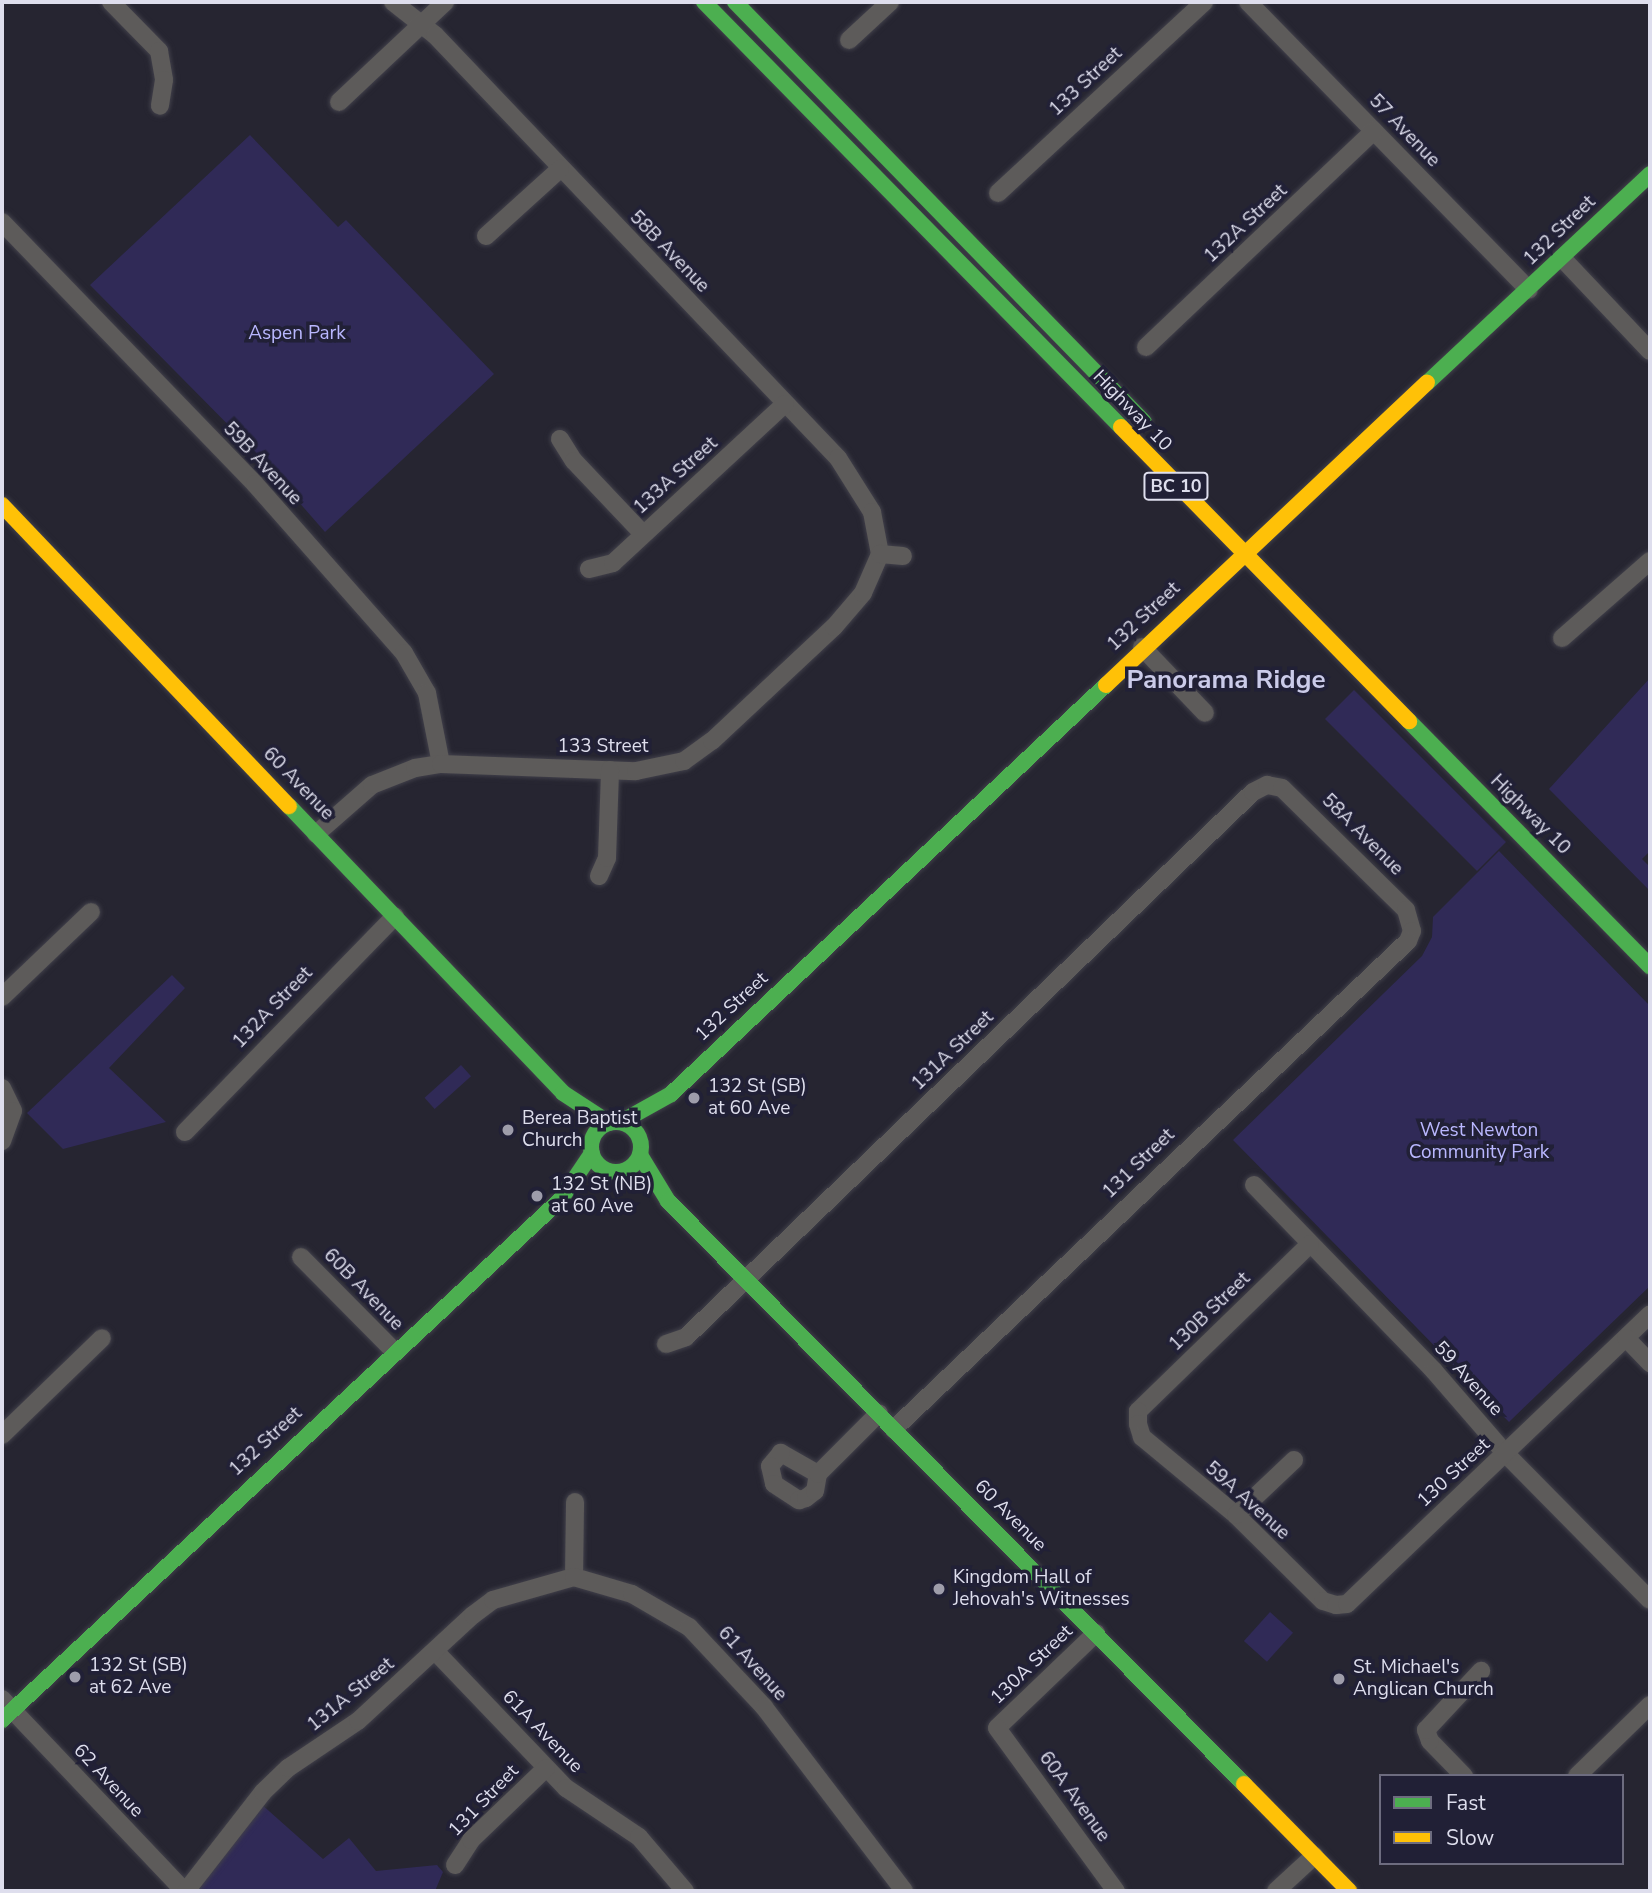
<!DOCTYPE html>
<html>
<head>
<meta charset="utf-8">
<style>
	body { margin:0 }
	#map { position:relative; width:1652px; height:1893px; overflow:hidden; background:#262531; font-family:"Nunito Sans",sans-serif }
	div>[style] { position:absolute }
	.green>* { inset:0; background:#302a57; transform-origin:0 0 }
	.roads { filter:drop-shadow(0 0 2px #41404a) drop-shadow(0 0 2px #41404a) }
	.street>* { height:18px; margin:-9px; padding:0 9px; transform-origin:9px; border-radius:9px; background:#5d5b5a }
	.fast>* { height:16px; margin:-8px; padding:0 8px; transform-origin:8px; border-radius:8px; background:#4caf50 }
	.fast>.ring { margin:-8px; padding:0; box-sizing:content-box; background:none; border:16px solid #4caf50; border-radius:50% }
	.slow>* { height:16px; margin:-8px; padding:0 8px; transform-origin:8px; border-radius:8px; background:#ffc107 }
	.dots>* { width:19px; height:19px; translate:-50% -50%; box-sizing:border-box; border:4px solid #212036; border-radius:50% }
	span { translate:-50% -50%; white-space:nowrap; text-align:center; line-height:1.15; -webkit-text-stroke:7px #212036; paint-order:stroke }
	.shield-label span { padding:2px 5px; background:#212036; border:2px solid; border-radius:5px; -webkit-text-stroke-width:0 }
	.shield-label { font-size:18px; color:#dedeed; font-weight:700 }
	.street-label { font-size:19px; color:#dedeed }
	.park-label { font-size:19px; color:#b9b7fe }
	.poi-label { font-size:19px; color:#dedeed }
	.left { translate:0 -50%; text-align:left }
	.district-label { font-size:26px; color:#cbcbe9; font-weight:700 }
	.frame { position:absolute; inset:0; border:4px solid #dedeed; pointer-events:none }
	.legend { position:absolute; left:1379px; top:1774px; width:245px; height:91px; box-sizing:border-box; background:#212036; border:2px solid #6d6c7f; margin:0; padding:9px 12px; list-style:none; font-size:21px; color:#dedeed }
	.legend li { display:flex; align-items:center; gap:14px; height:35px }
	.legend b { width:35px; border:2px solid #6d6c7f }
</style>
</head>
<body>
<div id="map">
	<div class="green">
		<i style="clip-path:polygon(250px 135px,338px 227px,346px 220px,494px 374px,325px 532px,255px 452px,90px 285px)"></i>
		<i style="clip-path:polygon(1650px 678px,1650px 851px,1642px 859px,1650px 867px,1650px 891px,1549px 789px)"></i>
		<i style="left:1354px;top:690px;width:215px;height:41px;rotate:45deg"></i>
		<i style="clip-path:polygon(1499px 851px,1650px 1006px,1650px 1286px,1509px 1422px,1233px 1140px,1422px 956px,1432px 937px,1433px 917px)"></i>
		<i style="clip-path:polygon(172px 975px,185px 988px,109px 1068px,166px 1122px,63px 1149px,27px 1113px)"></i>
		<i style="left:461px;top:1065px;width:15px;height:49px;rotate:48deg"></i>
		<i style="left:1270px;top:1612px;width:31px;height:39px;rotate:42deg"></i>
		<i style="clip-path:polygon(260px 1803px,323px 1859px,349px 1838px,376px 1871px,437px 1865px,443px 1872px,435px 1891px,191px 1891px)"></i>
	</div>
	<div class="roads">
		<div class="street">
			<i style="left:111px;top:2px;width:69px;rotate:45.6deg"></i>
			<i style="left:159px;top:51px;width:29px;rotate:80deg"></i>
			<i style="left:164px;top:80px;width:26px;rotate:99deg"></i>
			<i style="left:393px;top:2px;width:53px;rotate:38.2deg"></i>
			<i style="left:435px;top:35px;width:584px;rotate:46.39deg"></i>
			<i style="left:838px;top:458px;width:64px;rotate:57.8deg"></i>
			<i style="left:872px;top:512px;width:43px;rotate:79.2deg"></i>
			<i style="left:1248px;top:2px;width:402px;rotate:45.7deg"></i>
			<i style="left:849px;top:40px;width:56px;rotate:-42.8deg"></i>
			<i style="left:339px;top:102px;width:146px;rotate:-43.3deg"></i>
			<i style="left:998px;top:193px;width:281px;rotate:-42.8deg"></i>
			<i style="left:2px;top:222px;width:364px;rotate:46deg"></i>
			<i style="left:255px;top:484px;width:225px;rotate:48.6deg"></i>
			<i style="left:404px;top:653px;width:46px;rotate:60.1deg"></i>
			<i style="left:427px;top:693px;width:72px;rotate:78.8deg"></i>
			<i style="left:486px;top:236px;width:100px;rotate:-42.2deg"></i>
			<i style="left:1562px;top:258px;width:128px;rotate:46.6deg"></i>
			<i style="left:1146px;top:347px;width:314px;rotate:-43.5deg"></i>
			<i style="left:560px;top:439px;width:26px;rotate:58deg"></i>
			<i style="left:574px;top:461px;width:100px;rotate:46.6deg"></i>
			<i style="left:589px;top:569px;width:25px;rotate:-14deg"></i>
			<i style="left:613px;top:563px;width:234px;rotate:-42.8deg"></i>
			<i style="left:1562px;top:638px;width:117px;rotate:-41.2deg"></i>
			<i style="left:1142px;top:647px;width:91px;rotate:46.3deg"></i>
			<i style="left:316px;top:834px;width:74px;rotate:-41.2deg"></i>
			<i style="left:372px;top:785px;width:46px;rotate:-21.6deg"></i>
			<i style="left:415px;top:768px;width:26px;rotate:-9deg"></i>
			<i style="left:441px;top:764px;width:195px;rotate:2.1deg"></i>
			<i style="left:636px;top:771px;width:49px;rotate:-11.8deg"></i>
			<i style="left:684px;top:761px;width:34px;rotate:-36deg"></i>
			<i style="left:712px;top:741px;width:167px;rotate:-43.1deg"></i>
			<i style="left:834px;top:627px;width:45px;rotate:-49.5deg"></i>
			<i style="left:863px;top:593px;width:43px;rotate:-66.4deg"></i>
			<i style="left:880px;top:554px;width:23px;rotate:5deg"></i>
			<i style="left:599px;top:876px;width:20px;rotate:-66deg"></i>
			<i style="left:607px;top:858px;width:88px;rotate:-88deg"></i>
			<i style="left:2px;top:997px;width:123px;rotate:-43.7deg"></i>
			<i style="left:2px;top:1088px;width:25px;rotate:64deg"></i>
			<i style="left:13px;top:1111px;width:32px;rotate:110deg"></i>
			<i style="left:185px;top:1132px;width:301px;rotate:-45.8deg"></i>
			<i style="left:1254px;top:1185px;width:259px;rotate:45.9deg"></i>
			<i style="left:1434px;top:1371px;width:108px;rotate:49.1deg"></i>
			<i style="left:1505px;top:1453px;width:206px;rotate:45.4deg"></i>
			<i style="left:1310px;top:1244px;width:240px;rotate:135.8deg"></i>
			<i style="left:1138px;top:1411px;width:13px;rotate:90deg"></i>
			<i style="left:1138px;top:1424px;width:14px;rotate:73deg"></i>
			<i style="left:1142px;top:1437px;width:122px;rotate:39.7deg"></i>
			<i style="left:1236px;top:1515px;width:122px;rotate:44.7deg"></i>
			<i style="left:1323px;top:1601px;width:14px;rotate:17deg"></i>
			<i style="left:1336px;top:1605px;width:11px;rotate:-5deg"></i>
			<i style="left:1347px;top:1604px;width:419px;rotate:-43.7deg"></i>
			<i style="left:301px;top:1257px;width:134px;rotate:45.3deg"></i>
			<i style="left:1626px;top:1338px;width:35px;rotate:46deg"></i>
			<i style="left:666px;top:1344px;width:21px;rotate:-19deg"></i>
			<i style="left:686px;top:1337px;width:786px;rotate:-43.87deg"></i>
			<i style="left:1253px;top:792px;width:16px;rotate:-27deg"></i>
			<i style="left:1267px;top:785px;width:15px;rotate:11deg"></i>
			<i style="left:1282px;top:788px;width:174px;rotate:44.5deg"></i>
			<i style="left:1406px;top:910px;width:22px;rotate:74deg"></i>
			<i style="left:1412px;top:931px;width:11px;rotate:112deg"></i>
			<i style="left:1408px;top:941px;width:709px;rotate:136.49deg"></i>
			<i style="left:2px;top:1435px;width:139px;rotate:-44.1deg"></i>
			<i style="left:818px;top:1474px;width:43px;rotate:-150.4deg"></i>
			<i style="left:781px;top:1453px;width:17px;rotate:130deg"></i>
			<i style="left:770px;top:1466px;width:18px;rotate:77deg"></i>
			<i style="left:774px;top:1484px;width:30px;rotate:33deg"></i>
			<i style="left:799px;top:1500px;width:7px;rotate:-16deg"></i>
			<i style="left:806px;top:1498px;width:11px;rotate:-38deg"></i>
			<i style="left:815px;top:1491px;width:17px;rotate:-80deg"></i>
			<i style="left:818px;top:1474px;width:86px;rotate:-45deg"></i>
			<i style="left:1236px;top:1515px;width:80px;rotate:-43.5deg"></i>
			<i style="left:574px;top:1577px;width:75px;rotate:-89.2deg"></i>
			<i style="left:1096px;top:1633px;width:137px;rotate:136.2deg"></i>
			<i style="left:997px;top:1728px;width:202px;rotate:53.9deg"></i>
			<i style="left:435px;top:1651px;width:190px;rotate:46.3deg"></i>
			<i style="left:566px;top:1788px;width:88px;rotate:33.9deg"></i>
			<i style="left:639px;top:1837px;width:71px;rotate:49.6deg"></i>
			<i style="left:2px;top:1699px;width:265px;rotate:46.5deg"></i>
			<i style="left:1464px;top:1776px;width:49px;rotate:-134.2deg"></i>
			<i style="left:1430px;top:1741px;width:12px;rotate:-110deg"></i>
			<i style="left:1426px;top:1730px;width:81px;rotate:-47deg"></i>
			<i style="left:1577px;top:1776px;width:102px;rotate:-44.2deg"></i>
			<i style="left:455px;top:1865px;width:30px;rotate:-57deg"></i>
			<i style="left:471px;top:1840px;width:104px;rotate:-43.8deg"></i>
			<i style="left:186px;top:1891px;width:125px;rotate:-52.1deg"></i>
			<i style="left:263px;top:1792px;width:35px;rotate:-44deg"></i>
			<i style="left:288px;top:1768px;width:84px;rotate:-33.9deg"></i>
			<i style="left:358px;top:1721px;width:156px;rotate:-42.7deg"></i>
			<i style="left:473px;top:1615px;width:25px;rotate:-37deg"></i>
			<i style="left:493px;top:1600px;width:84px;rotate:-15.9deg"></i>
			<i style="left:574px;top:1577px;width:60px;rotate:16.3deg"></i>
			<i style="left:632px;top:1594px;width:66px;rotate:30.1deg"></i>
			<i style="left:689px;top:1627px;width:110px;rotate:46.8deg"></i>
			<i style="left:764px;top:1707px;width:231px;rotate:52.7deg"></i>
			<i style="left:1276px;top:1891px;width:52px;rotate:-42.6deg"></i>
		</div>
		<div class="fast">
			<i style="left:704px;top:2px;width:595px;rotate:45.54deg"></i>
			<i style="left:735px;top:2px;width:586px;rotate:45.76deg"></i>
			<i style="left:1427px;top:383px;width:306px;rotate:-43.1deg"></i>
			<i style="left:1409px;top:721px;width:344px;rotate:45.5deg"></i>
			<i style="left:289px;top:806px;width:397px;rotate:46.3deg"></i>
			<i style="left:563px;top:1093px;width:55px;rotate:33.1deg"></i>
			<i class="ring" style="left:591px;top:1122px;width:34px;height:34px"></i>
			<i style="left:621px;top:1122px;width:57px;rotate:-29.2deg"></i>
			<i style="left:671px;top:1094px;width:597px;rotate:-43.24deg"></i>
			<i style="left:640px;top:1155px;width:54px;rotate:58.7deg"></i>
			<i style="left:668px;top:1201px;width:820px;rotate:45.35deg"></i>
			<i style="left:2px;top:1720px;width:764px;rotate:-42.98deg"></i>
			<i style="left:561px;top:1199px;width:55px;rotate:-56deg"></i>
		</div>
		<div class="slow">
			<i style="left:1121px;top:427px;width:412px;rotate:45.6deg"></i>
			<i style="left:2px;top:505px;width:416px;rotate:46.4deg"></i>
			<i style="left:1106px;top:685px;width:441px;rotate:-43.3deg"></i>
			<i style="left:1244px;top:1784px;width:150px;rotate:45.5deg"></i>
		</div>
	</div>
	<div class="dots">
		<i style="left:694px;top:1098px;background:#9e9dab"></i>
		<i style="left:508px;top:1130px;background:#9e9dab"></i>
		<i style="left:537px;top:1196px;background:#9e9dab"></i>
		<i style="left:939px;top:1589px;background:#9e9dab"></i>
		<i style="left:75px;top:1677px;background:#9e9dab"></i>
		<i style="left:1339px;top:1679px;background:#9e9dab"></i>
	</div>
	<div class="shield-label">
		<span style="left:1176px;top:486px">BC 10</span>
	</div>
	<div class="street-label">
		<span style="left:1086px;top:82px;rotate:-43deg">133 Street</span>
		<span style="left:1404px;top:131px;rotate:46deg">57 Avenue</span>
		<span style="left:1246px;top:224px;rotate:-43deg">132A Street</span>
		<span style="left:1560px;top:231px;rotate:-44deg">132 Street</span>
		<span style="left:669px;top:252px;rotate:46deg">58B Avenue</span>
		<span style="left:1132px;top:411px;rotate:46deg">Highway 10</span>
		<span style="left:262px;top:464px;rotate:47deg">59B Avenue</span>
		<span style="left:676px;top:476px;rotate:-42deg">133A Street</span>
		<span style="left:1144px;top:617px;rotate:-43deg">132 Street</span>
		<span style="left:603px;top:747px">133 Street</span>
		<span style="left:298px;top:784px;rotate:46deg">60 Avenue</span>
		<span style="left:1530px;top:815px;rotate:45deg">Highway 10</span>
		<span style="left:1362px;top:835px;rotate:45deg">58A Avenue</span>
		<span style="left:732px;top:1007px;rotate:-43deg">132 Street</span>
		<span style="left:273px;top:1008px;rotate:-46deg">132A Street</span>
		<span style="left:953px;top:1051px;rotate:-44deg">131A Street</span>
		<span style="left:1139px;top:1164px;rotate:-44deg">131 Street</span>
		<span style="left:363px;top:1290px;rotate:46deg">60B Avenue</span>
		<span style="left:1210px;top:1312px;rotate:-44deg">130B Street</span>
		<span style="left:1468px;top:1379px;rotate:48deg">59 Avenue</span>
		<span style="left:266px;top:1442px;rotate:-43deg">132 Street</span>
		<span style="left:1454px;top:1473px;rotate:-43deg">130 Street</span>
		<span style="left:1247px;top:1501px;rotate:42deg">59A Avenue</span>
		<span style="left:1010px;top:1516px;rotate:45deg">60 Avenue</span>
		<span style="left:752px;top:1664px;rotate:48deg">61 Avenue</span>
		<span style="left:1032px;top:1665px;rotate:-44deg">130A Street</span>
		<span style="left:351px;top:1695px;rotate:-39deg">131A Street</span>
		<span style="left:542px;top:1732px;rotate:46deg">61A Avenue</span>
		<span style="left:108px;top:1781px;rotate:47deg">62 Avenue</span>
		<span style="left:1074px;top:1797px;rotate:54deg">60A Avenue</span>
		<span style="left:484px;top:1801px;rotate:-46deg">131 Street</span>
	</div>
	<div class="park-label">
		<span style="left:297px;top:334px">Aspen Park</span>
		<span style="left:1479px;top:1142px">West Newton<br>Community Park</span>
	</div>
	<div class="poi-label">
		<span class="left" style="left:708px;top:1098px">132 St (SB)<br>at 60 Ave</span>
		<span class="left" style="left:522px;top:1130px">Berea Baptist<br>Church</span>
		<span class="left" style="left:551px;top:1196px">132 St (NB)<br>at 60 Ave</span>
		<span class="left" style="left:953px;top:1589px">Kingdom Hall of<br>Jehovah's Witnesses</span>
		<span class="left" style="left:89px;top:1677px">132 St (SB)<br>at 62 Ave</span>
		<span class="left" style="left:1353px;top:1679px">St. Michael's<br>Anglican Church</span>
	</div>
	<div class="district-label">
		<span style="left:1226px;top:680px">Panorama Ridge</span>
	</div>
	<div class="frame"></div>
	<ul class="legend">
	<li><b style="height:9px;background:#4caf50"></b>Fast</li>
	<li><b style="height:9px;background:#ffc107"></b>Slow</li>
	</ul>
</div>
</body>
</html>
